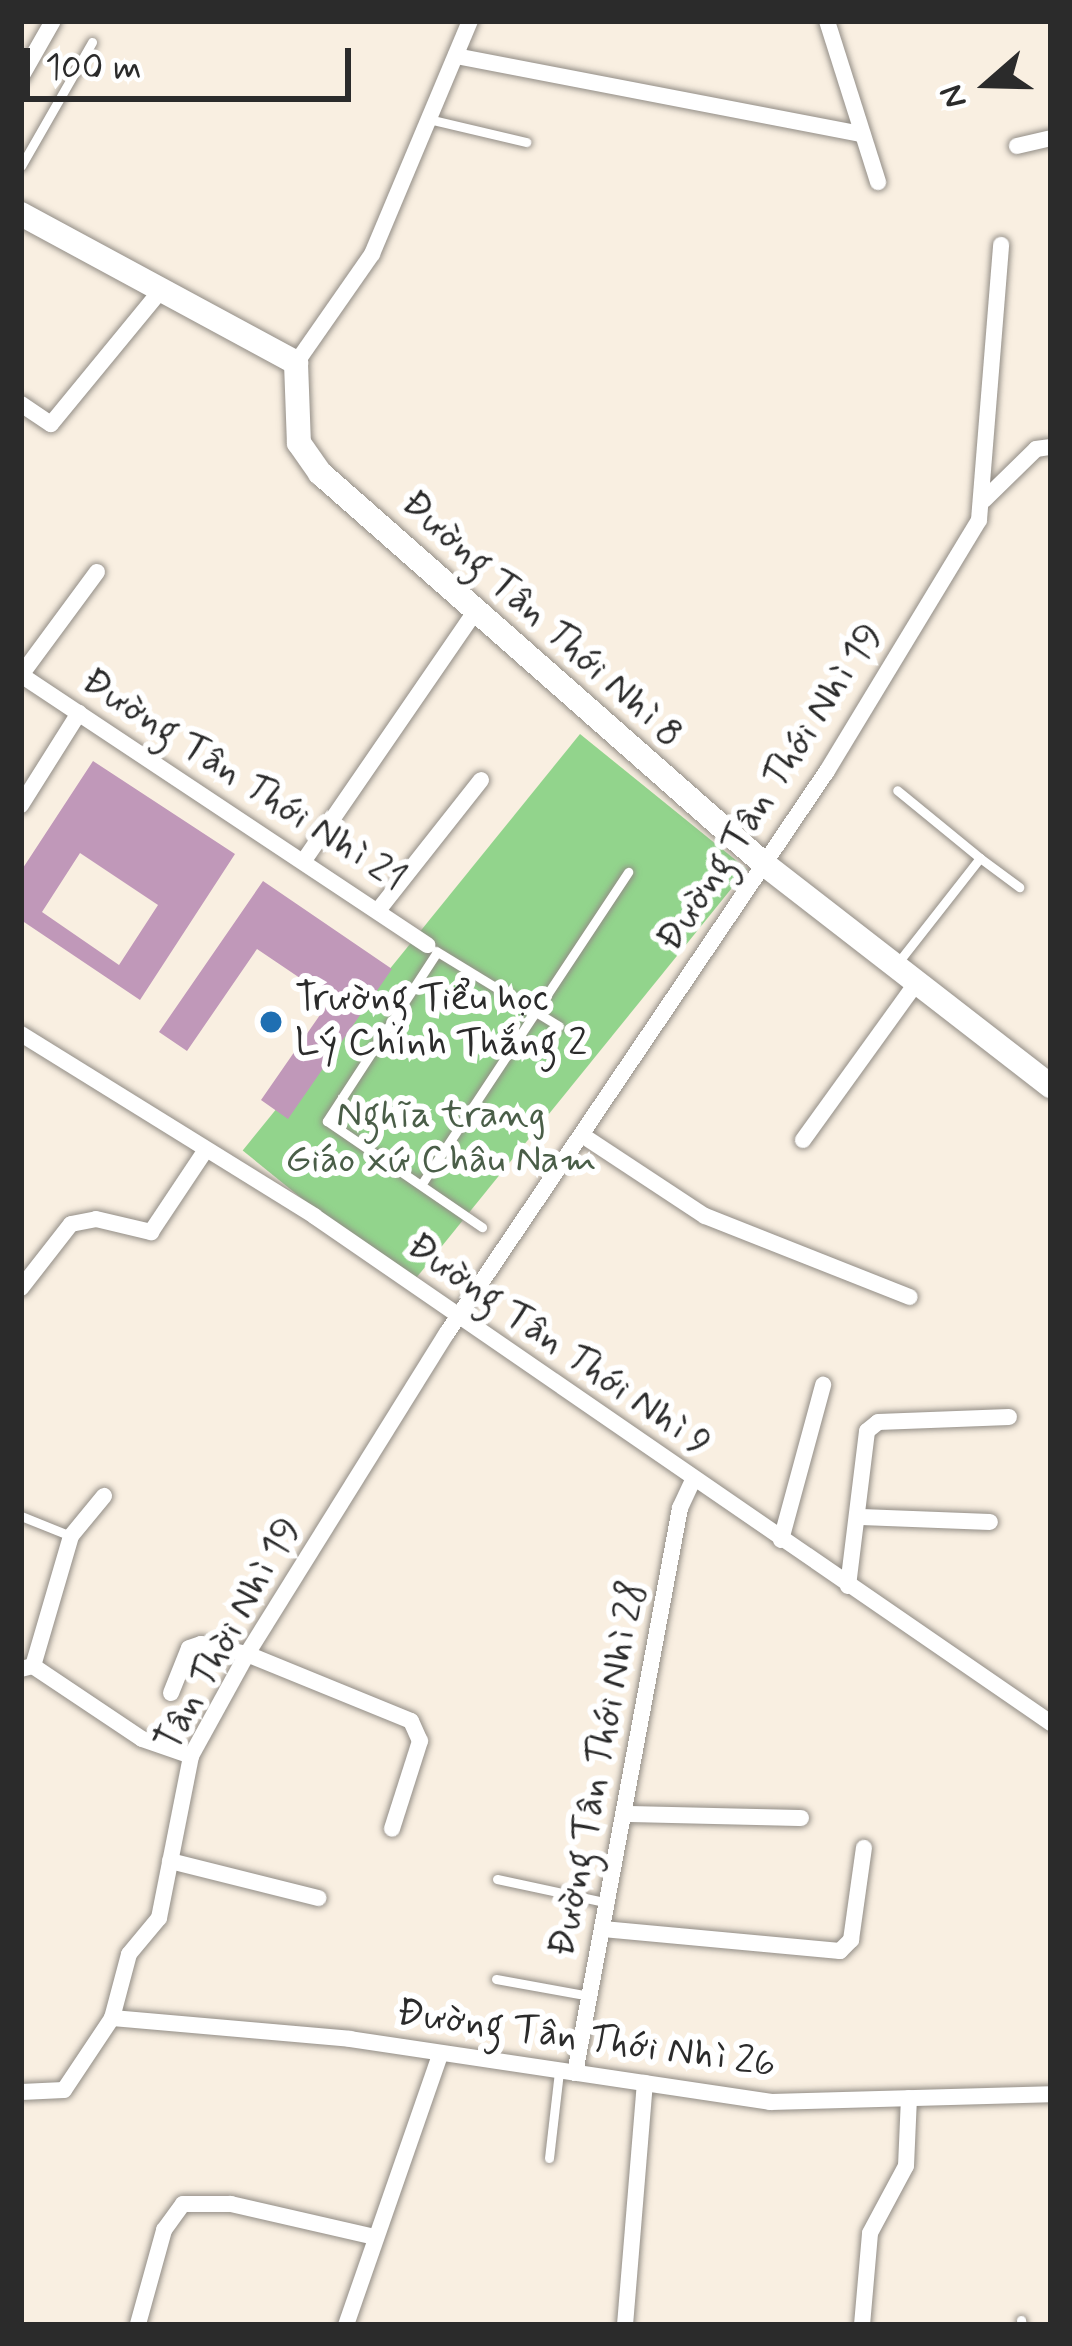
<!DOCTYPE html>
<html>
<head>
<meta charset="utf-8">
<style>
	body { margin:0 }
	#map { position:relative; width:1072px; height:2346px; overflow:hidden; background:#f9efe1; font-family:Mynerve,sans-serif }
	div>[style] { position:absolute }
	.green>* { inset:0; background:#92d48c; transform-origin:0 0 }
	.building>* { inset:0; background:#c098b9 }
	.roads { filter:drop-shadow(0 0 3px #928d86) drop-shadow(0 0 3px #928d86) }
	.lane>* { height:9px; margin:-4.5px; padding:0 4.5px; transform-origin:4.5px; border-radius:4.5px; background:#fff }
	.street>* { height:16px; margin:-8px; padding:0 8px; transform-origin:8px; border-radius:8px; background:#fff }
	.secondary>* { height:24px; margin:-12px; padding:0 12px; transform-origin:12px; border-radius:12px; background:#fff }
	.dots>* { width:33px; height:33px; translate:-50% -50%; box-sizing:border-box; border:6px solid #fff; border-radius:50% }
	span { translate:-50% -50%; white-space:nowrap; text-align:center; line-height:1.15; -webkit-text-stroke:12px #fff; paint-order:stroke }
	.street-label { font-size:39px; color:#2b2b2b }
	.poi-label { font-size:39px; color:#2b2b2b }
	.left { translate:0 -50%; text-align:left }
	.park-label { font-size:39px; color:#4a5e48 }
	.frame { position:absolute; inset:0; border:24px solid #2b2b2b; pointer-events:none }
	.north { position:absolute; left:928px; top:24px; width:120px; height:120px; -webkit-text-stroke:9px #fff; paint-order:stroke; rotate:250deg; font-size:33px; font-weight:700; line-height:48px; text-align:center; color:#2b2b2b }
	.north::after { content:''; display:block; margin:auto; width:42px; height:54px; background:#2b2b2b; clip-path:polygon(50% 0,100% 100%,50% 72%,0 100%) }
	.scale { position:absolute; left:24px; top:48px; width:327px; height:54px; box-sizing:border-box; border:6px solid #2b2b2b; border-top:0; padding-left:15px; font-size:36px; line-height:42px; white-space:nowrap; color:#2b2b2b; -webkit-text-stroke:9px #fff; paint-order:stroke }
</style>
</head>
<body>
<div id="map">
	<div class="green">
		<i style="left:580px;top:734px;width:215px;height:536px;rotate:39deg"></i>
	</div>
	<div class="building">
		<i style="clip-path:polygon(evenodd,93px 761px,235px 854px,140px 1000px,21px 920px,21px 871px,93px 761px,80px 853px,158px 905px,119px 965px,42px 912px,80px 853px)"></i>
		<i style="clip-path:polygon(263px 881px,392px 969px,288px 1119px,261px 1100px,331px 999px,257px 949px,187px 1051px,159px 1032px)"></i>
	</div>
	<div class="roads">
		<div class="lane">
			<i style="left:428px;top:119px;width:101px;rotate:13.2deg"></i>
			<i style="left:21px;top:166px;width:143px;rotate:-60.2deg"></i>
			<i style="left:980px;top:858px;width:49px;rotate:36.6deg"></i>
			<i style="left:436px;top:951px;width:144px;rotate:31.4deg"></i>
			<i style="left:437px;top:952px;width:202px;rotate:123.1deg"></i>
			<i style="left:327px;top:1121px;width:188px;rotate:34.4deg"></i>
			<i style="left:896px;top:965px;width:136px;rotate:-51.9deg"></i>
			<i style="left:980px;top:858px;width:107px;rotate:-140.7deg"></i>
			<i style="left:423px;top:1182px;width:372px;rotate:-56.5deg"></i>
			<i style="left:21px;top:1516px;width:54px;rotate:21.8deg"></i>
			<i style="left:497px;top:1879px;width:115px;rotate:12.1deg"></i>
			<i style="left:496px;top:1979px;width:96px;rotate:10.3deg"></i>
			<i style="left:549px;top:2158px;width:88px;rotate:-83.4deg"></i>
			<i style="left:1021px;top:2320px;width:5px;rotate:79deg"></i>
		</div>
		<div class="street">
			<i style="left:827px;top:21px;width:169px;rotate:72.4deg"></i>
			<i style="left:456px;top:56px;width:413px;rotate:10.9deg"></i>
			<i style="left:21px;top:77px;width:64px;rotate:-60.3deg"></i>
			<i style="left:1017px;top:146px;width:35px;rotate:-13deg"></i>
			<i style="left:296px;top:363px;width:133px;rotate:-55.1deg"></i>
			<i style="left:372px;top:254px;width:253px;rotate:-67.2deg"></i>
			<i style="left:21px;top:404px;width:36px;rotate:34deg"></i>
			<i style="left:51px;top:424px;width:173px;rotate:-50.6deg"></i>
			<i style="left:984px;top:500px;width:73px;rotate:-44.4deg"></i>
			<i style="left:1036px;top:449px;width:15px;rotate:-8deg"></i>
			<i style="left:21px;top:675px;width:488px;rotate:33.6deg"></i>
			<i style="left:21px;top:675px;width:128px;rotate:-53.6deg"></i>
			<i style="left:21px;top:805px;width:109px;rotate:-57.8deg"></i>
			<i style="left:305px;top:859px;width:302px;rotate:-55.5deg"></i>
			<i style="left:380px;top:908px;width:163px;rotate:-51.7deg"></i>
			<i style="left:21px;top:1034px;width:345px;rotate:31.8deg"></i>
			<i style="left:314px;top:1216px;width:895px;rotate:34.53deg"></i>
			<i style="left:582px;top:1135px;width:147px;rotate:33.4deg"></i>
			<i style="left:705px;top:1216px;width:220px;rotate:21.6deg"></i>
			<i style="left:803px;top:1140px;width:195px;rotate:-54.2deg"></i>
			<i style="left:21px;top:1288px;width:81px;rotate:-52deg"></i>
			<i style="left:71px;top:1224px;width:25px;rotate:-11deg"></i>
			<i style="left:96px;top:1219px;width:57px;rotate:13.3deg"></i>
			<i style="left:151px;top:1232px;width:97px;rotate:-56.3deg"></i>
			<i style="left:861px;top:1517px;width:129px;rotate:2.2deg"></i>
			<i style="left:781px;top:1540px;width:161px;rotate:-74.8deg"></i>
			<i style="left:848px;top:1586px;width:156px;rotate:-83deg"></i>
			<i style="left:867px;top:1431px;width:14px;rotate:-39deg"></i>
			<i style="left:878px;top:1422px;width:131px;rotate:-2.2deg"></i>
			<i style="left:33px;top:1666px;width:135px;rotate:-73.7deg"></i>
			<i style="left:71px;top:1536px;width:52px;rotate:-50.5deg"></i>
			<i style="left:21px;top:1669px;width:12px;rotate:-14deg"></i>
			<i style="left:33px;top:1666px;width:131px;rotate:33.8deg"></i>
			<i style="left:142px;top:1739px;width:52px;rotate:19.1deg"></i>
			<i style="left:171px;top:1693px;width:48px;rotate:-68.2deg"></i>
			<i style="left:189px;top:1648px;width:13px;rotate:-18deg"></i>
			<i style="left:201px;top:1644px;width:47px;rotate:12.3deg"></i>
			<i style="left:247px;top:1654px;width:177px;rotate:22.2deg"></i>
			<i style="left:411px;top:1721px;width:22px;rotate:66deg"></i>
			<i style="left:420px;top:1741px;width:92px;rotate:107.7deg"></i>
			<i style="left:627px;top:1814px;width:174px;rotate:1.3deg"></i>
			<i style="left:170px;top:1861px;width:153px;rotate:14deg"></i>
			<i style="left:603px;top:1929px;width:238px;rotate:5.3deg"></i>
			<i style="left:840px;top:1951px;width:16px;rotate:-45deg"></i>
			<i style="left:851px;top:1940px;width:93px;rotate:-82deg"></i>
			<i style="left:112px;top:2018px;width:239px;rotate:5deg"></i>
			<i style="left:350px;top:2039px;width:425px;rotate:8.5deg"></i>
			<i style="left:770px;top:2102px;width:281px;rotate:-1.6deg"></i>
			<i style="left:575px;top:2073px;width:575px;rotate:-79.47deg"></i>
			<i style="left:680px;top:1508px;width:31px;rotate:-65deg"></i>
			<i style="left:21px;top:2092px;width:43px;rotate:-2.7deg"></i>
			<i style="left:64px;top:2090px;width:87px;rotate:-56.3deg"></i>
			<i style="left:112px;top:2018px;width:66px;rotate:-75.1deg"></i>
			<i style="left:129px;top:1954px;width:47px;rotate:-50.2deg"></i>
			<i style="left:159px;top:1918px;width:165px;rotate:-78.8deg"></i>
			<i style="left:191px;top:1756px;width:116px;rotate:-61.2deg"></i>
			<i style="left:247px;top:1654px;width:378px;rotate:-58.1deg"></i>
			<i style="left:447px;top:1333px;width:678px;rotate:-55.94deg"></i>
			<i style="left:827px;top:771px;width:293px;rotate:-58.8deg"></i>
			<i style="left:979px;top:520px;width:276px;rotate:-85.4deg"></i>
			<i style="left:138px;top:2324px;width:98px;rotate:-74.5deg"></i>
			<i style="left:164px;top:2230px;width:32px;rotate:-54deg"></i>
			<i style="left:183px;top:2204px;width:48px"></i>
			<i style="left:231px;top:2204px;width:144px;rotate:12.9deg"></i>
			<i style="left:346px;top:2325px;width:283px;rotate:-70.8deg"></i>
			<i style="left:625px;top:2325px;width:243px;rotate:-85.3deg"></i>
			<i style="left:862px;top:2325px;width:92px;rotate:-85deg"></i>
			<i style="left:870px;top:2233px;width:76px;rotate:-61.8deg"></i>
			<i style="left:906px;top:2166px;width:68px;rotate:-87.5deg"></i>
		</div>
		<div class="secondary">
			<i style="left:21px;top:214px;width:313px;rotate:28.4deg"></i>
			<i style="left:296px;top:363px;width:80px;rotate:87.9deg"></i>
			<i style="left:299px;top:443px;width:37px;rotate:55deg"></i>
			<i style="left:320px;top:473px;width:590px;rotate:41.36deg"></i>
			<i style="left:763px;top:863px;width:364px;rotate:37.8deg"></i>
		</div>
	</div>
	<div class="dots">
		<i style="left:271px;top:1022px;background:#1f6fb2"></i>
	</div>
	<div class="street-label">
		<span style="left:541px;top:620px;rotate:42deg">Đường Tân Thới Nhì 8</span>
		<span style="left:243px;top:781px;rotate:33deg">Đường Tân Thới Nhì 21</span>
		<span style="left:771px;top:788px;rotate:-57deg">Đường Tân Thới Nhì 19</span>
		<span style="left:558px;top:1346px;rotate:35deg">Đường Tân Thới Nhì 9</span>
		<span style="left:229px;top:1635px;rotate:-61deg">Tân Thời Nhì 19</span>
		<span style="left:599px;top:1769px;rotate:-79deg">Đường Tân Thới Nhì 28</span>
		<span style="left:586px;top:2040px;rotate:8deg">Đường Tân Thới Nhì 26</span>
	</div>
	<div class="poi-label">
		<span class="left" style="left:295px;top:1022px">Trường Tiểu học<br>Lý Chính Thắng 2</span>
	</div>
	<div class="park-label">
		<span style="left:441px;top:1139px">Nghĩa trang<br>Giáo xứ Châu Nam</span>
	</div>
	<div class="frame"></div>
	<div class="north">N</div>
	<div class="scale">100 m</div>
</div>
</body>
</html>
